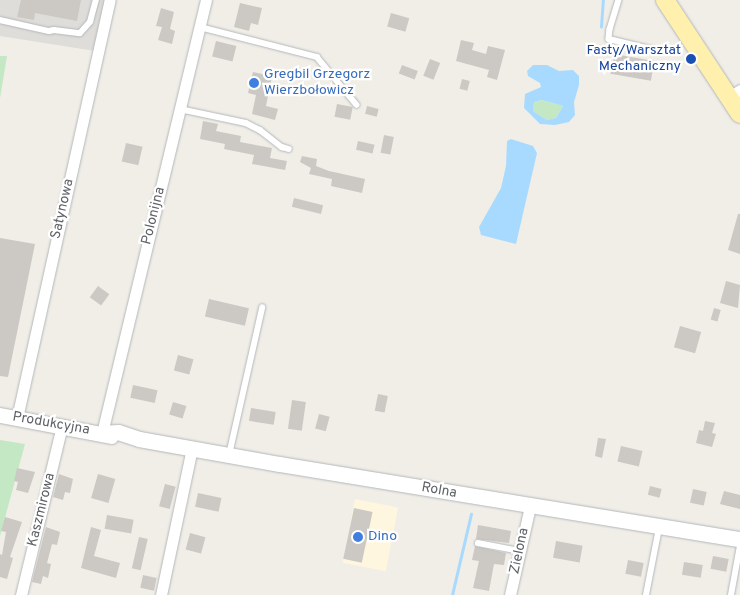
<!DOCTYPE html>
<html>
<head>
<meta charset="utf-8">
<style>
	body { margin:0 }
	#map { position:relative; width:740px; height:595px; overflow:hidden; background:#f0eee7; font-family:Overpass,sans-serif }
	div>[style] { position:absolute }
	.commercial>* { inset:0; background:#fef6de; transform-origin:0 0 }
	.industrial>* { inset:0; background:#dfddd9 }
	.green>* { inset:0; background:#c3e8c3 }
	.water>* { inset:0; background:#a8daff }
	.stream>* { height:2.5px; margin:-1.25px; padding:0 1.25px; transform-origin:1.25px; border-radius:1.25px; background:#a8daff }
	.building>* { inset:0; background:#ccc9c4; transform-origin:0 0 }
	.roads { filter:drop-shadow(0 0 1px #b4b7bb) drop-shadow(0 0 1px #b4b7bb) }
	.lane>* { height:5.5px; margin:-2.75px; padding:0 2.75px; transform-origin:2.75px; border-radius:2.75px; background:#fff }
	.street>* { height:11px; margin:-5.5px; padding:0 5.5px; transform-origin:5.5px; border-radius:5.5px; background:#fff }
	.secondary>* { height:15px; margin:-7.5px; padding:0 7.5px; transform-origin:7.5px; border-radius:7.5px; background:#fff }
	.primary>* { height:18px; margin:-9px; padding:0 9px; transform-origin:9px; border-radius:9px; background:#fff1ad }
	.dots>* { width:14px; height:14px; translate:-50% -50%; box-sizing:border-box; border:2px solid #fff; border-radius:50% }
	span { translate:-50% -50%; white-space:nowrap; text-align:center; line-height:1.15; -webkit-text-stroke:4.5px #fff; paint-order:stroke }
	.transit-label { font-size:14px; color:#164399 }
	.right { translate:-100% -50%; text-align:right }
	.shop-label { font-size:14px; color:#366cbe }
	.left { translate:0 -50%; text-align:left }
	.street-label { font-size:14px; color:#5e6267 }
</style>
</head>
<body>
<div id="map">
	<div class="commercial">
		<i style="left:355px;top:499px;width:44px;height:65px;rotate:11deg"></i>
	</div>
	<div class="industrial">
		<i style="clip-path:polygon(0 0,105px 0,95px 51px,0 36px)"></i>
	</div>
	<div class="green">
		<i style="clip-path:polygon(0 56px,7px 56px,0 98px)"></i>
		<i style="clip-path:polygon(542px 100px,563px 106px,556px 118px,547px 120px,533px 111px,534px 102px)"></i>
		<i style="clip-path:polygon(0 440px,25px 444px,0 536px)"></i>
	</div>
	<div class="water">
		<i style="clip-path:polygon(evenodd,533px 65px,547px 65px,559px 71px,573px 70px,579px 76px,579px 85px,574px 102px,575px 115px,569px 122px,555px 125px,540px 124px,524px 108px,525px 94px,541px 87px,540px 83px,528px 76px,527px 71px,533px 65px,542px 100px,563px 106px,556px 118px,547px 120px,533px 111px,534px 102px,542px 100px)"></i>
		<i style="clip-path:polygon(511px 139px,533px 146px,537px 153px,516px 244px,481px 235px,479px 227px,501px 188px,506px 166px,507px 141px)"></i>
	</div>
	<div class="stream">
		<i style="left:601px;top:27px;width:27px;rotate:-86deg"></i>
		<i style="left:452px;top:595px;width:83px;rotate:-76.8deg"></i>
	</div>
	<div class="building">
		<i style="clip-path:polygon(21px 0,81px 0,77px 21px,35px 13px,34px 20px,17px 17px)"></i>
		<i style="clip-path:polygon(240px 3px,262px 8px,258px 25px,251px 23px,249px 31px,234px 27px)"></i>
		<i style="clip-path:polygon(161px 8px,174px 12px,170px 29px,175px 31px,172px 44px,158px 40px,162px 27px,156px 26px)"></i>
		<i style="left:391px;top:13px;width:19px;height:14px;rotate:16deg"></i>
		<i style="clip-path:polygon(461px 40px,474px 43px,472px 50px,486px 54px,488px 46px,505px 50px,497px 80px,487px 77px,489px 70px,456px 61px)"></i>
		<i style="left:216px;top:41px;width:21px;height:16px;rotate:14deg"></i>
		<i style="left:614px;top:54px;width:41px;height:20px;rotate:10deg"></i>
		<i style="left:430px;top:59px;width:11px;height:18px;rotate:22deg"></i>
		<i style="left:402px;top:65px;width:17px;height:9px;rotate:21deg"></i>
		<i style="clip-path:polygon(253px 72px,272px 76px,266px 106px,278px 109px,275px 120px,252px 114px,256px 95px,248px 93px)"></i>
		<i style="left:462px;top:79px;width:8px;height:10px;rotate:14deg"></i>
		<i style="left:337px;top:104px;width:16px;height:13px;rotate:11deg"></i>
		<i style="left:367px;top:106px;width:12px;height:8px;rotate:14deg"></i>
		<i style="clip-path:polygon(203px 121px,218px 124px,216px 131px,241px 136px,240px 142px,272px 148px,270px 158px,287px 161px,285px 170px,252px 164px,254px 155px,224px 149px,225px 144px,200px 139px)"></i>
		<i style="left:384px;top:135px;width:10px;height:18px;rotate:11deg"></i>
		<i style="left:358px;top:141px;width:17px;height:9px;rotate:13deg"></i>
		<i style="left:126px;top:143px;width:17px;height:19px;rotate:13deg"></i>
		<i style="clip-path:polygon(302px 156px,317px 159px,316px 166px,329px 171px,365px 179px,362px 193px,331px 186px,332px 179px,309px 174px,311px 168px,300px 162px)"></i>
		<i style="left:294px;top:198px;width:30px;height:9px;rotate:14deg"></i>
		<i style="clip-path:polygon(738px 214px,740px 214px,740px 254px,728px 250px)"></i>
		<i style="clip-path:polygon(0 238px,35px 244px,8px 377px,0 376px)"></i>
		<i style="clip-path:polygon(726px 281px,740px 285px,738px 308px,720px 303px)"></i>
		<i style="left:98px;top:286px;width:14px;height:14px;rotate:36deg"></i>
		<i style="left:209px;top:299px;width:41px;height:18px;rotate:13deg"></i>
		<i style="left:714px;top:308px;width:7px;height:12px;rotate:16deg"></i>
		<i style="left:680px;top:326px;width:22px;height:22px;rotate:16deg"></i>
		<i style="left:178px;top:355px;width:16px;height:16px;rotate:15deg"></i>
		<i style="left:133px;top:385px;width:25px;height:13px;rotate:12deg"></i>
		<i style="left:378px;top:394px;width:10px;height:17px;rotate:11deg"></i>
		<i style="left:292px;top:400px;width:14px;height:29px;rotate:8deg"></i>
		<i style="left:173px;top:402px;width:14px;height:13px;rotate:17deg"></i>
		<i style="left:251px;top:408px;width:25px;height:13px;rotate:9deg"></i>
		<i style="left:319px;top:414px;width:11px;height:15px;rotate:15deg"></i>
		<i style="clip-path:polygon(705px 421px,715px 423px,712px 433px,716px 434px,712px 447px,696px 443px,699px 430px,703px 431px)"></i>
		<i style="clip-path:polygon(598px 438px,606px 439px,602px 458px,595px 456px)"></i>
		<i style="left:621px;top:446px;width:22px;height:16px;rotate:13deg"></i>
		<i style="clip-path:polygon(17px 468px,35px 472px,28px 493px,16px 490px,18px 482px,14px 481px)"></i>
		<i style="clip-path:polygon(59px 474px,73px 479px,70px 493px,65px 492px,63px 500px,53px 497px)"></i>
		<i style="left:98px;top:474px;width:18px;height:25px;rotate:16deg"></i>
		<i style="left:165px;top:484px;width:11px;height:23px;rotate:15deg"></i>
		<i style="left:650px;top:486px;width:12px;height:9px;rotate:14deg"></i>
		<i style="left:693px;top:489px;width:14px;height:14px;rotate:12deg"></i>
		<i style="clip-path:polygon(724px 491px,740px 495px,740px 509px,720px 504px)"></i>
		<i style="left:198px;top:493px;width:24px;height:14px;rotate:12deg"></i>
		<i style="left:354px;top:508px;width:19px;height:52px;rotate:12deg"></i>
		<i style="left:107px;top:515px;width:27px;height:14px;rotate:10deg"></i>
		<i style="clip-path:polygon(5px 517px,22px 522px,10px 557px,13px 558px,7px 579px,0 577px,0 554px,2px 555px,6px 532px,1px 531px)"></i>
		<i style="clip-path:polygon(478px 525px,511px 531px,509px 543px,476px 539px)"></i>
		<i style="clip-path:polygon(46px 527px,60px 532px,57px 545px,52px 544px,47px 563px,51px 564px,48px 578px,43px 576px,41px 584px,32px 582px)"></i>
		<i style="clip-path:polygon(91px 527px,101px 530px,94px 556px,120px 563px,116px 578px,81px 568px)"></i>
		<i style="left:190px;top:533px;width:16px;height:17px;rotate:15deg"></i>
		<i style="left:139px;top:537px;width:9px;height:32px;rotate:13deg"></i>
		<i style="left:556px;top:541px;width:27px;height:17px;rotate:10deg"></i>
		<i style="clip-path:polygon(475px 546px,506px 553px,504px 565px,494px 564px,489px 591px,473px 588px,479px 561px,472px 560px)"></i>
		<i style="left:713px;top:556px;width:16px;height:13px;rotate:11deg"></i>
		<i style="left:628px;top:560px;width:16px;height:14px;rotate:11deg"></i>
		<i style="left:684px;top:562px;width:19px;height:13px;rotate:9deg"></i>
		<i style="left:143px;top:575px;width:14px;height:13px;rotate:12deg"></i>
	</div>
	<div class="roads">
		<div class="lane">
			<i style="left:619px;top:0;width:30px;rotate:107deg"></i>
			<i style="left:610px;top:29px;width:10px;rotate:96deg"></i>
			<i style="left:609px;top:39px;width:46px;rotate:13.7deg"></i>
			<i style="left:0;top:20px;width:50px;rotate:12.7deg"></i>
			<i style="left:49px;top:31px;width:5px;rotate:-11deg"></i>
			<i style="left:54px;top:30px;width:26px;rotate:7deg"></i>
			<i style="left:80px;top:33px;width:15px;rotate:-48deg"></i>
			<i style="left:90px;top:22px;width:23px;rotate:-75deg"></i>
			<i style="left:200px;top:27px;width:121px;rotate:14.4deg"></i>
			<i style="left:317px;top:57px;width:62px;rotate:50.2deg"></i>
			<i style="left:180px;top:109px;width:67px;rotate:12deg"></i>
			<i style="left:246px;top:123px;width:16px;rotate:27deg"></i>
			<i style="left:260px;top:130px;width:28px;rotate:38deg"></i>
			<i style="left:282px;top:147px;width:7px;rotate:16deg"></i>
			<i style="left:229px;top:455px;width:151px;rotate:-77.3deg"></i>
			<i style="left:478px;top:543px;width:43px;rotate:10.8deg"></i>
			<i style="left:646px;top:595px;width:68px;rotate:-79deg"></i>
			<i style="left:731px;top:595px;width:50px;rotate:-79.6deg"></i>
		</div>
		<div class="street">
			<i style="left:729px;top:97px;width:13px;rotate:-32deg"></i>
			<i style="left:17px;top:418px;width:428px;rotate:-77.5deg"></i>
			<i style="left:102px;top:433px;width:445px;rotate:-76.5deg"></i>
			<i style="left:21px;top:595px;width:174px;rotate:-76.4deg"></i>
			<i style="left:161px;top:595px;width:150px;rotate:-78.1deg"></i>
			<i style="left:510px;top:595px;width:91px;rotate:-77.3deg"></i>
		</div>
		<div class="secondary">
			<i style="left:0;top:415px;width:113px;rotate:10.7deg"></i>
			<i style="left:102px;top:433px;width:16px;rotate:-4deg"></i>
			<i style="left:118px;top:432px;width:22px;rotate:18deg"></i>
			<i style="left:139px;top:439px;width:143px;rotate:10.1deg"></i>
			<i style="left:280px;top:464px;width:466px;rotate:9.3deg"></i>
		</div>
		<div class="primary">
			<i style="left:665px;top:0;width:136px;rotate:56.7deg"></i>
		</div>
	</div>
	<div class="dots">
		<i style="left:691px;top:59px;background:#1a4fb4"></i>
		<i style="left:254px;top:83px;background:#3f7fe0"></i>
		<i style="left:358px;top:537px;background:#3f7fe0"></i>
	</div>
	<div class="transit-label">
		<span class="right" style="left:681px;top:59px">Fasty/Warsztat<br>Mechaniczny</span>
	</div>
	<div class="shop-label">
		<span class="left" style="left:264px;top:83px">Gregbil Grzegorz<br>Wierzbołowicz</span>
		<span class="left" style="left:368px;top:537px">Dino</span>
	</div>
	<div class="street-label">
		<span style="left:63px;top:209px;rotate:-77deg">Satynowa</span>
		<span style="left:154px;top:216px;rotate:-76deg">Polonijna</span>
		<span style="left:51px;top:424px;rotate:10deg">Produkcyjna</span>
		<span style="left:439px;top:491px;rotate:10deg">Rolna</span>
		<span style="left:42px;top:510px;rotate:-76deg">Kaszmirowa</span>
		<span style="left:520px;top:551px;rotate:-78deg">Zielona</span>
	</div>
</div>
</body>
</html>
